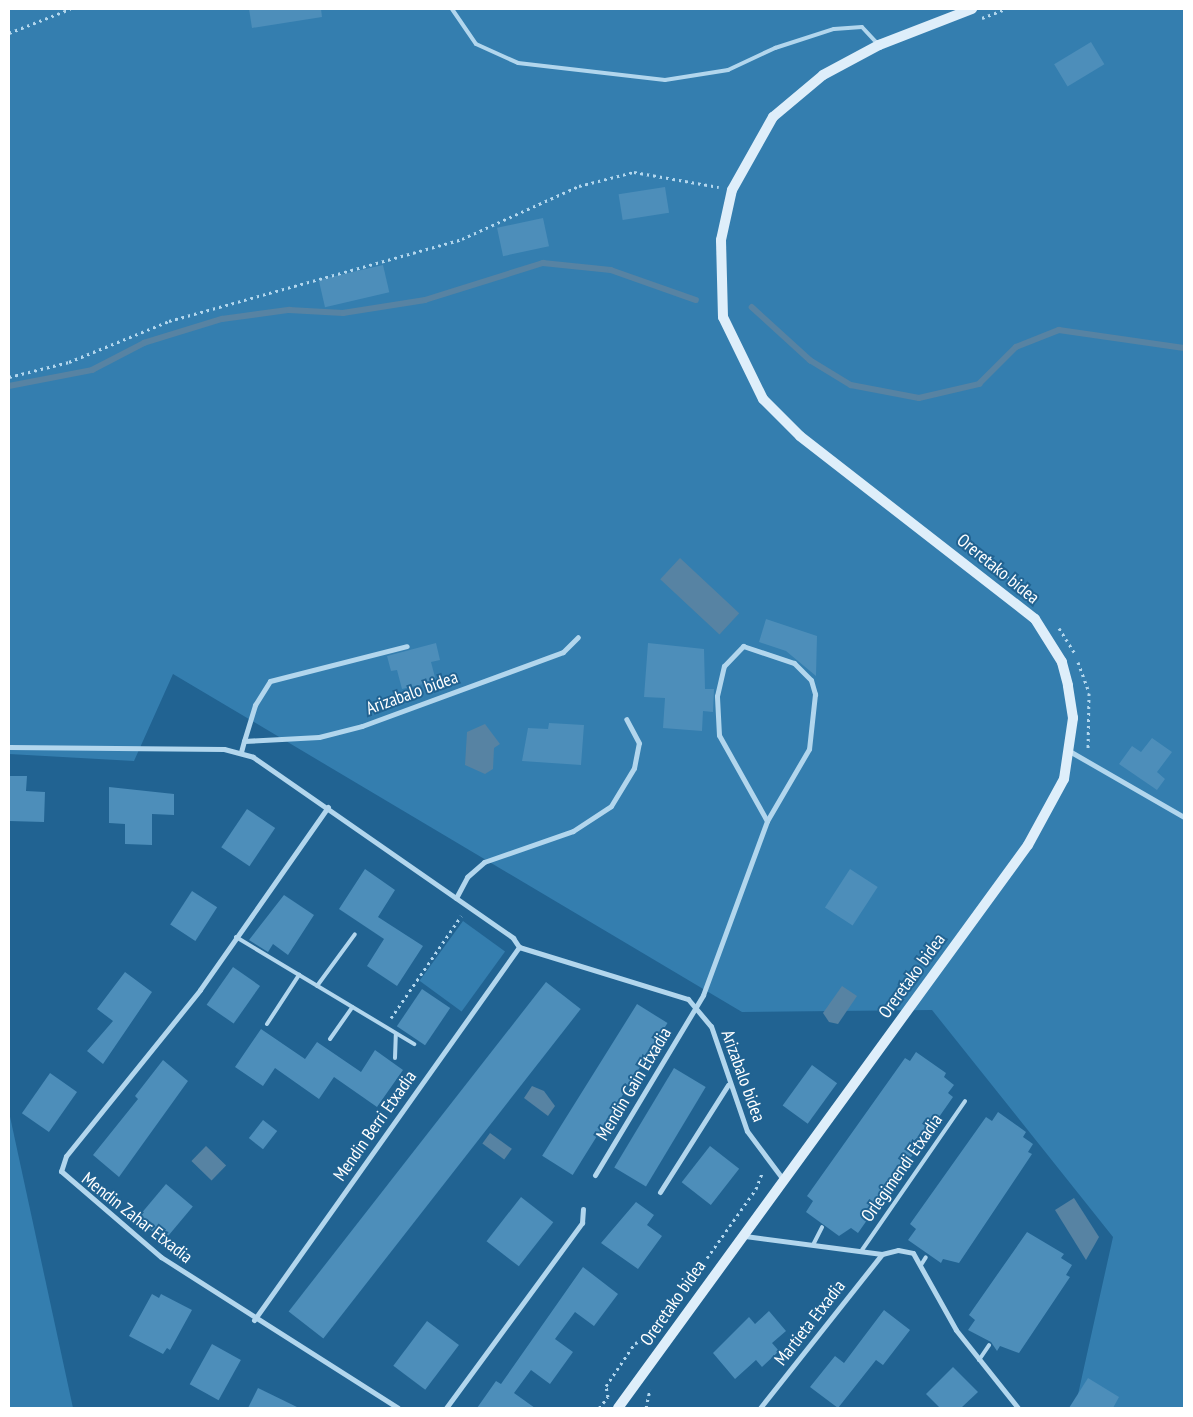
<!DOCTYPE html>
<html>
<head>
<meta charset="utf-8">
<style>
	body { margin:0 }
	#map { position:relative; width:1193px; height:1417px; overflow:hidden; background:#216392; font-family:"PT Sans Narrow",sans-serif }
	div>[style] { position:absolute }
	.green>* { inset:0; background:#347eaf; transform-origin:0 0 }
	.water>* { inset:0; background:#5783a3; transform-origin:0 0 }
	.stream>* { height:5.5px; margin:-2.75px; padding:0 2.75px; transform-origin:2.75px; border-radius:2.75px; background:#5783a3 }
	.building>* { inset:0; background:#4d8eba; transform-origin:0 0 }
	.path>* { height:3px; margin-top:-1.5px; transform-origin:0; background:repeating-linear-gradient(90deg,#b2d6ed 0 2.5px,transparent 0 6.5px) }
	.lane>* { height:4px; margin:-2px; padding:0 2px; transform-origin:2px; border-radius:2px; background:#b2d6ed }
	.street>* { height:5px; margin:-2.5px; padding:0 2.5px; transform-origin:2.5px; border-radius:2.5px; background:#b2d6ed }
	.secondary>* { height:10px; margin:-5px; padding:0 5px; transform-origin:5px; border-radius:5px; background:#deeefa }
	span { translate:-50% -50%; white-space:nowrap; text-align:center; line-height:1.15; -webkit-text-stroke:4px #216392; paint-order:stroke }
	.street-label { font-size:18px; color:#fff }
	.frame { position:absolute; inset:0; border:10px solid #fff; pointer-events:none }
</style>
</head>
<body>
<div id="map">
	<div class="green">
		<i style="clip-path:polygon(9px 9px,1184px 9px,1184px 1408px,1075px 1408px,1113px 1237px,932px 1010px,742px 1012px,173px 674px,134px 761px,9px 754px)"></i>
		<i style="left:463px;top:921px;width:52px;height:74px;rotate:36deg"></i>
		<i style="clip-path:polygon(9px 1112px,73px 1408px,9px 1408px)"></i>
	</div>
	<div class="water">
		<i style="left:680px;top:558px;width:81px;height:29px;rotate:43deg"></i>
		<i style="clip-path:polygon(485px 724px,500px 744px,494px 748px,493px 769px,485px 774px,465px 765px,467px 732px)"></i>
		<i style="clip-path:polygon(842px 986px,857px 996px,838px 1024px,829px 1022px,823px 1013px)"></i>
		<i style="clip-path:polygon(532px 1086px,544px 1091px,555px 1106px,548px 1116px,524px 1098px)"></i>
		<i style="left:490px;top:1133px;width:27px;height:13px;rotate:36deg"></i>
		<i style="left:206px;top:1146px;width:28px;height:21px;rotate:44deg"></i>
		<i style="clip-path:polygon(1074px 1198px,1099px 1237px,1086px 1260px,1055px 1210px)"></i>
	</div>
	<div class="stream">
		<i style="left:752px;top:307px;width:79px;rotate:42.4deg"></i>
		<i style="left:810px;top:360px;width:48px;rotate:31.4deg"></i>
		<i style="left:851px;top:385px;width:69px;rotate:10.8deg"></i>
		<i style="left:919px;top:398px;width:62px;rotate:-13.1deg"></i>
		<i style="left:979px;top:384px;width:52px;rotate:-45deg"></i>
		<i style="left:1016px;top:347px;width:46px;rotate:-21.6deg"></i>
		<i style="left:1059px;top:330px;width:126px;rotate:8.2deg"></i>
		<i style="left:9px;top:386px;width:85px;rotate:-10.9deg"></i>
		<i style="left:92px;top:370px;width:59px;rotate:-27.4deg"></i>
		<i style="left:144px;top:343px;width:82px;rotate:-17.1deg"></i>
		<i style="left:222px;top:319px;width:68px;rotate:-7.7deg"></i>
		<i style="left:289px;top:310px;width:54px;rotate:3.2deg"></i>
		<i style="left:343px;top:313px;width:83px;rotate:-9deg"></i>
		<i style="left:425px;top:300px;width:124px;rotate:-17.4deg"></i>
		<i style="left:543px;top:263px;width:68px;rotate:5.9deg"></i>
		<i style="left:611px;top:270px;width:90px;rotate:19.4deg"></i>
	</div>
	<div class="building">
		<i style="clip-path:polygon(249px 9px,321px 9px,322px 17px,252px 28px)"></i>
		<i style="left:1091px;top:42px;width:26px;height:43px;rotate:59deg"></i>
		<i style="left:665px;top:187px;width:26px;height:47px;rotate:81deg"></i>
		<i style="left:543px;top:218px;width:29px;height:47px;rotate:78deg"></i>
		<i style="left:383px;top:265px;width:28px;height:66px;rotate:77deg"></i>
		<i style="clip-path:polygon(766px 619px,817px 636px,816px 676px,786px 651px,759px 642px)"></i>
		<i style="clip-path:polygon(436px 643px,440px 660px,431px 662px,436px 681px,402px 689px,397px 670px,391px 671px,387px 656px)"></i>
		<i style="clip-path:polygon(648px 643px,704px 649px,705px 689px,714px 689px,713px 712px,703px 711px,702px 731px,663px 728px,665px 698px,644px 697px)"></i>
		<i style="clip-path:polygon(549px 723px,584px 725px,581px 765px,522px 761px,528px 728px,548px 729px)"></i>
		<i style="clip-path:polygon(1152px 738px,1172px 752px,1157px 772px,1165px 779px,1157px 790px,1119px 764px,1132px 746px,1141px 752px)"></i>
		<i style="clip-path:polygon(9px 776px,27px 776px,26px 791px,45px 792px,44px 822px,9px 821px)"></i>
		<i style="clip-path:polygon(109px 787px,174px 794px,174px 815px,152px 814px,152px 845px,125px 844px,125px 824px,109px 823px)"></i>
		<i style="left:247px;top:809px;width:34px;height:46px;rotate:34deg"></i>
		<i style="clip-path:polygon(365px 869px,395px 890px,378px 917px,423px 946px,397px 986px,367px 966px,384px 939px,339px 909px)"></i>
		<i style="left:850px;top:869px;width:33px;height:46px;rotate:33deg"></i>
		<i style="left:192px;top:891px;width:30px;height:40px;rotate:33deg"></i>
		<i style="clip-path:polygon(284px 895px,314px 915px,288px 955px,273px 944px,268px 952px,249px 940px)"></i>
		<i style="left:233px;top:967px;width:33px;height:46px;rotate:35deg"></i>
		<i style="clip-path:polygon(125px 972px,152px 992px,103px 1064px,87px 1051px,113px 1021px,97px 1009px)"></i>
		<i style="left:546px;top:982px;width:44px;height:418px;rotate:38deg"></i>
		<i style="left:422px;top:989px;width:34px;height:45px;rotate:34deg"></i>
		<i style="left:637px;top:1004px;width:36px;height:179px;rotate:32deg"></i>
		<i style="clip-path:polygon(261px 1029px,305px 1059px,317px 1042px,361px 1072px,375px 1050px,403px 1070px,377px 1107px,334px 1077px,319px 1099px,275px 1068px,263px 1086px,235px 1067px)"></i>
		<i style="clip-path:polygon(916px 1052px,946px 1073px,944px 1077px,954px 1085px,948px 1093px,953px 1097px,858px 1233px,851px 1228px,839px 1236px,806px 1212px,813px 1201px,807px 1196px,905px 1058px,910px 1061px)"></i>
		<i style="clip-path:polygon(163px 1060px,188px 1081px,119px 1177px,93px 1155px,138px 1099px,135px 1096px)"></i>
		<i style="left:812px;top:1065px;width:31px;height:50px;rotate:36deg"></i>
		<i style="left:674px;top:1068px;width:37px;height:116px;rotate:31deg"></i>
		<i style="left:50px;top:1073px;width:33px;height:49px;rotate:35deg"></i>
		<i style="clip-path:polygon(998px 1112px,1026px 1132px,1023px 1137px,1033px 1144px,1028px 1152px,1032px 1154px,959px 1263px,943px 1259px,941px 1263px,908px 1240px,916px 1229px,910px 1224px,986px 1117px,992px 1121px)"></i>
		<i style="left:263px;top:1120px;width:18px;height:23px;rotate:38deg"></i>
		<i style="left:710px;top:1146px;width:37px;height:46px;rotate:38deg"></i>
		<i style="left:166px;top:1184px;width:35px;height:45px;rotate:40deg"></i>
		<i style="left:521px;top:1197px;width:41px;height:56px;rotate:38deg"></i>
		<i style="clip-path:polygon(636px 1202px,654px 1215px,647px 1225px,662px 1236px,638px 1269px,601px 1243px)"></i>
		<i style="clip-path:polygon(1027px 1232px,1064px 1254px,1061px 1258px,1072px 1265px,1066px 1275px,1070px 1277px,1019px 1353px,1000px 1346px,997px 1351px,991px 1342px,968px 1330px,975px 1320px,969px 1315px)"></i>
		<i style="clip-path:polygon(583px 1267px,618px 1294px,594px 1326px,575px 1312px,555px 1339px,573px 1352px,550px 1384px,531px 1370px,514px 1393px,535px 1408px,477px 1408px,496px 1381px,501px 1384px)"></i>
		<i style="clip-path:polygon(152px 1294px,159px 1298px,161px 1294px,192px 1310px,170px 1350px,167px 1348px,163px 1354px,129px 1336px)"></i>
		<i style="clip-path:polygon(884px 1310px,910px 1330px,883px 1365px,876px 1360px,838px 1408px,810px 1387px,835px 1356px,844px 1363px)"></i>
		<i style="clip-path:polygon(769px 1311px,786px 1331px,772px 1343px,779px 1351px,762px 1367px,756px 1360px,735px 1379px,713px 1353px,749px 1317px,755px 1324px)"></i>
		<i style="left:427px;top:1321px;width:40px;height:56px;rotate:37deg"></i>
		<i style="left:212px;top:1344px;width:33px;height:46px;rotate:29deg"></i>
		<i style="clip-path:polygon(953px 1367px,978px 1392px,961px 1408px,940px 1408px,926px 1394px)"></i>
		<i style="clip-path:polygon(1088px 1378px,1119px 1397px,1113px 1408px,1069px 1408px)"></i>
		<i style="clip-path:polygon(258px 1388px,299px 1408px,248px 1408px)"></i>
	</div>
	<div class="path">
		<i style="left:982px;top:18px;width:25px;rotate:-21deg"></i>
		<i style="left:9px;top:33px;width:66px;rotate:-21.5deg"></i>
		<i style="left:9px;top:377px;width:62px;rotate:-14deg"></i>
		<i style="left:69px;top:362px;width:108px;rotate:-22.3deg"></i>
		<i style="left:169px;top:321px;width:304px;rotate:-15.6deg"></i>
		<i style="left:462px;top:239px;width:128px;rotate:-24.4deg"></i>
		<i style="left:579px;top:186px;width:57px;rotate:-14.3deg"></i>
		<i style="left:634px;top:172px;width:86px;rotate:10deg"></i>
		<i style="left:986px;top:560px;width:48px;rotate:38.3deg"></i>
		<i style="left:1059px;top:628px;width:31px;rotate:58deg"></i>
		<i style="left:1078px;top:662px;width:33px;rotate:70deg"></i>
		<i style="left:1089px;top:693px;width:55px;rotate:91deg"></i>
		<i style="left:391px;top:1018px;width:124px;rotate:-55.5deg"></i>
		<i style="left:707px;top:1258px;width:85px;rotate:-54.6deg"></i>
		<i style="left:756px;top:1189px;width:19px;rotate:-69deg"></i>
		<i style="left:599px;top:1408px;width:14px;rotate:-51deg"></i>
		<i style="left:608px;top:1397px;width:11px;rotate:-100deg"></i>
		<i style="left:606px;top:1386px;width:52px;rotate:-56deg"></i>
		<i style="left:635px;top:1343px;width:13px;rotate:-13deg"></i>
		<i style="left:646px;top:1408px;width:19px;rotate:-78deg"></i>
	</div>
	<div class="lane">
		<i style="left:452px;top:9px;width:42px;rotate:55.6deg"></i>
		<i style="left:476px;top:44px;width:46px;rotate:24.3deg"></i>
		<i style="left:518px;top:63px;width:148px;rotate:6.6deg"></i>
		<i style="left:665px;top:80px;width:64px;rotate:-9deg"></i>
		<i style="left:728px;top:70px;width:52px;rotate:-25.1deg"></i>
		<i style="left:775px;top:48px;width:62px;rotate:-17.9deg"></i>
		<i style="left:834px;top:29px;width:28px;rotate:-4deg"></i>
		<i style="left:862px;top:27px;width:23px;rotate:47deg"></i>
		<i style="left:236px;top:937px;width:208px;rotate:31deg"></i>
		<i style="left:317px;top:986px;width:64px;rotate:-53.8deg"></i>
		<i style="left:267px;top:1024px;width:59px;rotate:-56.9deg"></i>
		<i style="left:330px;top:1039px;width:39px;rotate:-55deg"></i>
		<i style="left:395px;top:1058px;width:24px;rotate:-88deg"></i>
		<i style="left:813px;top:1245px;width:20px;rotate:-63deg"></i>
		<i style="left:862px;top:1250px;width:181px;rotate:-55.3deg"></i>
		<i style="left:921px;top:1265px;width:9px;rotate:-58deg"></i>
		<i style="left:979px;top:1360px;width:18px;rotate:-56deg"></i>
	</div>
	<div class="street">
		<i style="left:244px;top:741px;width:38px;rotate:-73deg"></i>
		<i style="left:255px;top:705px;width:28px;rotate:-58deg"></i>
		<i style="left:270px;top:681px;width:141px;rotate:-14.3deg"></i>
		<i style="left:9px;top:747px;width:215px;rotate:0.5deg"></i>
		<i style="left:224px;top:749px;width:30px;rotate:15deg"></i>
		<i style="left:253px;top:757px;width:317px;rotate:34.8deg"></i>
		<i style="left:513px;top:938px;width:11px;rotate:56deg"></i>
		<i style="left:519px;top:947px;width:177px;rotate:17.1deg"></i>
		<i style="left:688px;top:999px;width:35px;rotate:50deg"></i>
		<i style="left:711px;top:1026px;width:111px;rotate:71.1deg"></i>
		<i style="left:747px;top:1131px;width:59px;rotate:53.3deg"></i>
		<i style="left:241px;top:752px;width:11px;rotate:-75deg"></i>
		<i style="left:244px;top:741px;width:75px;rotate:-3.1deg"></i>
		<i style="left:319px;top:737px;width:44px;rotate:-14.3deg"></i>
		<i style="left:362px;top:726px;width:214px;rotate:-20.2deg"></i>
		<i style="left:563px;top:652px;width:21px;rotate:-45deg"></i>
		<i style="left:1071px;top:752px;width:130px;rotate:29.9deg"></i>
		<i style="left:328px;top:807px;width:223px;rotate:125deg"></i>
		<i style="left:200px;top:990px;width:213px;rotate:128.9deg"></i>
		<i style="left:66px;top:1156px;width:16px;rotate:108deg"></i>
		<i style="left:61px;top:1171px;width:132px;rotate:40.7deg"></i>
		<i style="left:161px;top:1257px;width:281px;rotate:32.5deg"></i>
		<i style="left:456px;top:898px;width:24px;rotate:-62deg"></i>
		<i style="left:467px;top:877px;width:23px;rotate:-41deg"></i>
		<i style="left:484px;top:862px;width:94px;rotate:-19.2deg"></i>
		<i style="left:573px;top:831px;width:45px;rotate:-33.3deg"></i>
		<i style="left:611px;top:806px;width:44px;rotate:-58.8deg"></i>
		<i style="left:634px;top:768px;width:25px;rotate:-79deg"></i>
		<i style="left:639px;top:743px;width:27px;rotate:-118deg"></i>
		<i style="left:595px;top:1175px;width:210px;rotate:-59deg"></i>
		<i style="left:703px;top:995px;width:185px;rotate:-69.8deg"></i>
		<i style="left:767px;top:821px;width:98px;rotate:-119.2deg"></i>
		<i style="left:719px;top:735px;width:39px;rotate:-93deg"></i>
		<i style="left:717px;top:696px;width:31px;rotate:-77deg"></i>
		<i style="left:724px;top:666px;width:28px;rotate:-46deg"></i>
		<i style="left:743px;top:646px;width:54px;rotate:18.4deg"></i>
		<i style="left:794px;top:663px;width:24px;rotate:45deg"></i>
		<i style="left:811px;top:680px;width:15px;rotate:74deg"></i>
		<i style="left:815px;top:694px;width:55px;rotate:96.2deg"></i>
		<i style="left:809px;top:749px;width:83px;rotate:120.3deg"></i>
		<i style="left:660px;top:1192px;width:127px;rotate:-57.6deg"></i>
		<i style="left:745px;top:1236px;width:138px;rotate:7.5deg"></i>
		<i style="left:882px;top:1254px;width:16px;rotate:-14deg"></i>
		<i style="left:898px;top:1250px;width:15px;rotate:11deg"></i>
		<i style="left:913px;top:1253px;width:88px;rotate:60.8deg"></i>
		<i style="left:956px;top:1330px;width:100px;rotate:51.5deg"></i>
		<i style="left:254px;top:1320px;width:458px;rotate:-54.6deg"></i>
		<i style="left:446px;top:1408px;width:230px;rotate:-53.7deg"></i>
		<i style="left:582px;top:1223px;width:14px;rotate:-86deg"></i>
		<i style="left:760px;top:1408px;width:196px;rotate:-51.6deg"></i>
	</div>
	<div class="secondary">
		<i style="left:618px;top:1408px;width:696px;rotate:-53.94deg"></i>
		<i style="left:1028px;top:845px;width:75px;rotate:-61.4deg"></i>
		<i style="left:1064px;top:779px;width:62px;rotate:-81.6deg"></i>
		<i style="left:1073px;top:718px;width:33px;rotate:-99deg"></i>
		<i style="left:1068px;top:685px;width:24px;rotate:-105deg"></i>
		<i style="left:1062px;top:662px;width:51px;rotate:-122.1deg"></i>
		<i style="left:1035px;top:619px;width:298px;rotate:-142.1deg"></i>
		<i style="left:800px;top:436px;width:52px;rotate:-135deg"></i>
		<i style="left:763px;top:399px;width:91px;rotate:-116deg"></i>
		<i style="left:723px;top:317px;width:77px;rotate:-91.5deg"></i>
		<i style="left:721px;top:240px;width:51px;rotate:-77.6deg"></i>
		<i style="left:732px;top:190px;width:84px;rotate:-60.7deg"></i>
		<i style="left:773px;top:117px;width:65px;rotate:-40deg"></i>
		<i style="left:823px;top:75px;width:64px;rotate:-28.2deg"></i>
		<i style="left:879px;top:45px;width:100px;rotate:-21.2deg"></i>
	</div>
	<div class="street-label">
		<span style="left:998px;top:569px;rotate:39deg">Oreretako bidea</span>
		<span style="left:412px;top:693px;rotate:-20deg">Arizabalo bidea</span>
		<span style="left:912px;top:976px;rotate:-54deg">Oreretako bidea</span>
		<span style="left:743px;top:1076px;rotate:70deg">Arizabalo bidea</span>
		<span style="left:634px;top:1084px;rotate:-59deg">Mendin Gain Etxadia</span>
		<span style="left:375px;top:1126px;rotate:-55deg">Mendin Berri Etxadia</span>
		<span style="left:902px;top:1168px;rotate:-55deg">Orlegimendi Etxadia</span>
		<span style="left:137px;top:1218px;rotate:38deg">Mendin Zahar Etxadia</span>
		<span style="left:673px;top:1303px;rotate:-55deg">Oreretako bidea</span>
		<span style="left:810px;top:1323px;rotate:-52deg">Martieta Etxadia</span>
	</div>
	<div class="frame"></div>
</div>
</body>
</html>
